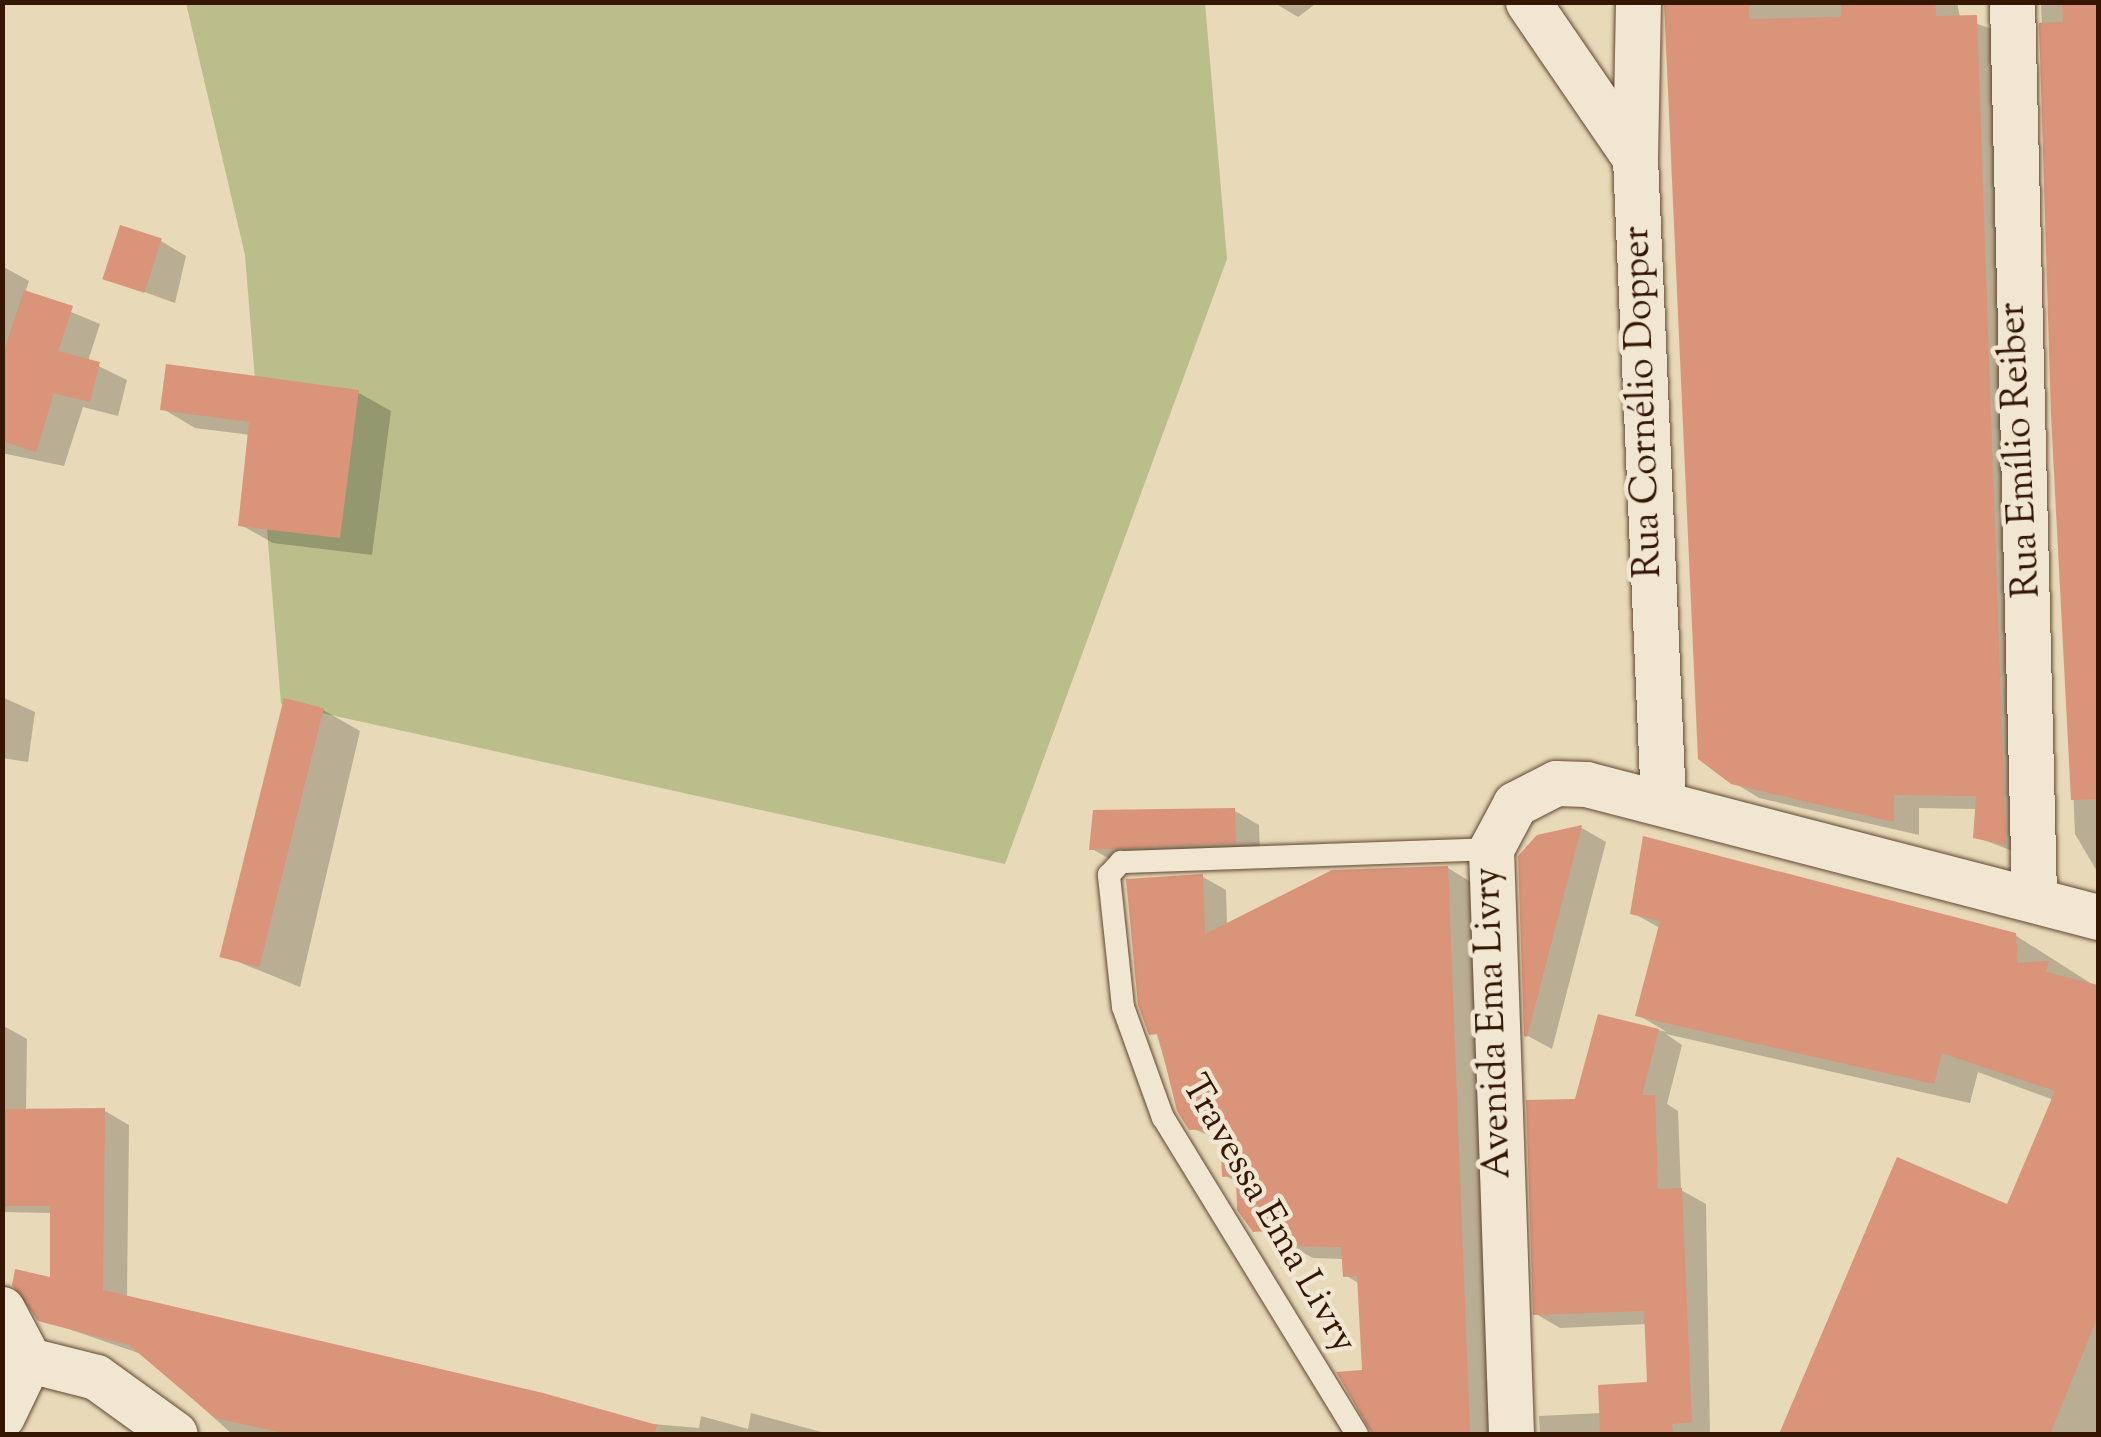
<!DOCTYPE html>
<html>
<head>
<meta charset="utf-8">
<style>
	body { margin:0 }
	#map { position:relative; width:2101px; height:1437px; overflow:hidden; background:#e8d9b8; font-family:"Sorts Mill Goudy",serif }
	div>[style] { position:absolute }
	.green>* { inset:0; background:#babe8b }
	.shadow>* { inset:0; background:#0003 }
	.building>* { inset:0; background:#d9947a; transform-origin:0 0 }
	.roads { filter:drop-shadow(0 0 2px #614730) drop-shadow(0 0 2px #614730) }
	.service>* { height:22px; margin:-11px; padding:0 11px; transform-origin:11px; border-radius:11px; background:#f0e6d1 }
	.minor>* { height:45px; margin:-22.5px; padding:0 22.5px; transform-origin:22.5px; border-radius:22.5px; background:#f0e6d1 }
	span { translate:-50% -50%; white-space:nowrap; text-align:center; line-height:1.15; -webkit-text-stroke:9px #f0e6d1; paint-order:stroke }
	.street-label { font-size:38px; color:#341602 }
	.frame { position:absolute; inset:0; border:5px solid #341602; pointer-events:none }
</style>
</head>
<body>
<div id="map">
	<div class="green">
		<i style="clip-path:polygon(186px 3px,1205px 3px,1227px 259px,1005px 864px,281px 704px,245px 255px)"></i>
	</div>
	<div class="shadow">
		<i style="clip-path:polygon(1273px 2px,1318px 2px,1298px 17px)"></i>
		<i style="clip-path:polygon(1674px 2px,1957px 2px,1960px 18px,2001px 32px,2031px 858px,1976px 837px,1977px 809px,1919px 808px,1919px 835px,1759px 798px,1733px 782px)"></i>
		<i style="clip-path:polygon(2041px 2px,2098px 2px,2098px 873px,2075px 834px)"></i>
		<i style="clip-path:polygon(161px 241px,186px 256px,175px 303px,111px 280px)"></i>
		<i style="clip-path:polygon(2px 266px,29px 281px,25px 293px,100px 324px,88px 361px,127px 380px,118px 416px,83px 407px,64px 466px,2px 453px)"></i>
		<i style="clip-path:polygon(359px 393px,391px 411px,372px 555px,273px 543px,241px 525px,251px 435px,195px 428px,163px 409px)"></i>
		<i style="clip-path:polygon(2px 697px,35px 712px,28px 762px,2px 758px)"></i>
		<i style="clip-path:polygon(323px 710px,360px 731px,300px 987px,226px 957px)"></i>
		<i style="clip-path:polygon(1235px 811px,1259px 825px,1260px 856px,1117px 863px,1092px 849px)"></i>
		<i style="clip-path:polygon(1582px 828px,1606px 842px,1552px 1049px,1526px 1035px,1538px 837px)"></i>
		<i style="clip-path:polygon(1448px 868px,1471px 882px,1492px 1434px,1375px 1434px,1340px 1374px,1365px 1372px,1360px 1284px,1345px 1275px,1344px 1259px,1313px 1258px,1248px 1223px,1240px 1184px,1224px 1175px,1223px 1141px,1191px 1128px,1179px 1110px,1139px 974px,1203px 877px,1226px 890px,1227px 926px)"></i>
		<i style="clip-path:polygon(1633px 913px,2015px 935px,2098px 988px,2098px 1434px,1781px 1434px,1898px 1160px,2008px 1207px,2054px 1100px,1978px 1072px,1970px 1103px,1666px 1034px,1682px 1045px,1667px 1104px,1678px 1111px,1681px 1190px,1706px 1204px,1710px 1434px,1540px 1434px,1539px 1416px,1602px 1413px,1650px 1385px,1647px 1324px,1560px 1328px,1536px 1314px,1600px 1017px,1667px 1032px,1638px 1015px,1660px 928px)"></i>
		<i style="clip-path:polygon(2px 1025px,27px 1039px,26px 1111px,105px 1111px,129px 1125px,127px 1298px,642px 1423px,699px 1428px,701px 1416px,748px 1429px,751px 1413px,829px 1434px,232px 1434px,144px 1355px,40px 1319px,52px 1280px,52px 1213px,2px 1212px)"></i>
	</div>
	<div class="building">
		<i style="clip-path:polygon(1664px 2px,1749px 2px,1749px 19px,1841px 17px,1841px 2px,1935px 2px,1936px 16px,1977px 15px,2006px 845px,1973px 838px,1976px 796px,1894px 795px,1894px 822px,1731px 784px,1698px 759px)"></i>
		<i style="clip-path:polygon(2062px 2px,2098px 2px,2098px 799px,2071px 800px,2051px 415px,2039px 23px,2063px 22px)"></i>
		<i style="left:120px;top:225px;width:44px;height:57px;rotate:18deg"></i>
		<i style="clip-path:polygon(24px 290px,73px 306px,58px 351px,100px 362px,90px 402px,54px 393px,36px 452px,2px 441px,2px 357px)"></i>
		<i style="clip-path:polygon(166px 364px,359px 390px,340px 538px,238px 526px,249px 422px,160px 410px)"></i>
		<i style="left:284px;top:698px;width:41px;height:267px;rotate:14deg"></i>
		<i style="clip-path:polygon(1235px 808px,1236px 843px,1089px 850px,1093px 810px)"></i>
		<i style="clip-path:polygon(1582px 825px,1527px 1037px,1524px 1036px,1518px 856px,1537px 835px)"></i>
		<i style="clip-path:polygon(1643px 836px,2016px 933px,2018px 963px,2049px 961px,2046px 972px,2098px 985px,2098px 1316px,2050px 1434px,1779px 1434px,1897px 1157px,2007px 1204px,2055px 1091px,1942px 1053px,1934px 1084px,1635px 1016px,1660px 921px,1630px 914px)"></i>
		<i style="clip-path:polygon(1448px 866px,1470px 1434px,1372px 1434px,1336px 1372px,1362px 1370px,1357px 1276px,1343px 1277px,1341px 1247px,1287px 1246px,1286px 1230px,1253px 1232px,1237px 1210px,1236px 1176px,1222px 1177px,1220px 1128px,1189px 1130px,1177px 1111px,1158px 1034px,1149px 1035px,1138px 1005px,1126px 879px,1203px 874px,1205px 934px,1332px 870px)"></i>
		<i style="clip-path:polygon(1598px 1014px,1659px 1029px,1642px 1095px,1655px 1095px,1658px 1189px,1682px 1188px,1691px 1402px,1692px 1422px,1672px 1424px,1673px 1432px,1600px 1434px,1598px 1385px,1647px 1382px,1644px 1311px,1533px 1315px,1526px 1100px,1575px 1099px)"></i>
		<i style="clip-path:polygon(105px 1108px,103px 1290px,543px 1393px,657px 1425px,655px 1434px,289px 1434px,215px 1418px,129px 1345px,38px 1321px,12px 1285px,15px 1269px,50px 1277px,50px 1206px,2px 1206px,2px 1109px)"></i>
	</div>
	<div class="roads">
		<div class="service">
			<i style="left:1357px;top:1434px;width:371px;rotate:-121.5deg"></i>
			<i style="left:1163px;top:1118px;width:118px;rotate:-109.8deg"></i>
			<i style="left:1123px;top:1007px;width:133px;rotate:-96.1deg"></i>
			<i style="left:1109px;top:875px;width:18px;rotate:-47deg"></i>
			<i style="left:1121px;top:862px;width:370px;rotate:-2deg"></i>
		</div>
		<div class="minor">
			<i style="left:1528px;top:2px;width:189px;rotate:55.6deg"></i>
			<i style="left:1638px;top:2px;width:156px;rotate:91.1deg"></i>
			<i style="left:1635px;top:158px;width:644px;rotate:87.51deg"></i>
			<i style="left:2012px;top:2px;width:896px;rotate:88.59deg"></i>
			<i style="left:2px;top:1309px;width:58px;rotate:62.1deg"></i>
			<i style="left:29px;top:1360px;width:69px;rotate:14.2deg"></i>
			<i style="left:96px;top:1377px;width:97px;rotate:35.8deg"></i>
			<i style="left:2px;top:1416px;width:62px;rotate:-64.3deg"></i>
			<i style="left:1511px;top:1434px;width:585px;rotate:-91.96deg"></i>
			<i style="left:1491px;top:849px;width:51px;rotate:-61.9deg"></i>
			<i style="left:1515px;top:804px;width:46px;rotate:-27.1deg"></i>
			<i style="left:1556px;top:783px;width:30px;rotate:2deg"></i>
			<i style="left:1586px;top:784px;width:529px;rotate:14.56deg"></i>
		</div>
	</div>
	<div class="street-label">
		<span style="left:1645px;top:402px;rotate:-92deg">Rua Cornélio Dopper</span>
		<span style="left:2022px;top:450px;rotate:-93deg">Rua Emílio Reiber</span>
		<span style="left:1495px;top:1023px;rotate:-92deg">Avenida Ema Livry</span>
		<span style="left:1267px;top:1215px;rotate:60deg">Travessa Ema Livry</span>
	</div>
	<div class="frame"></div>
</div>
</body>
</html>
